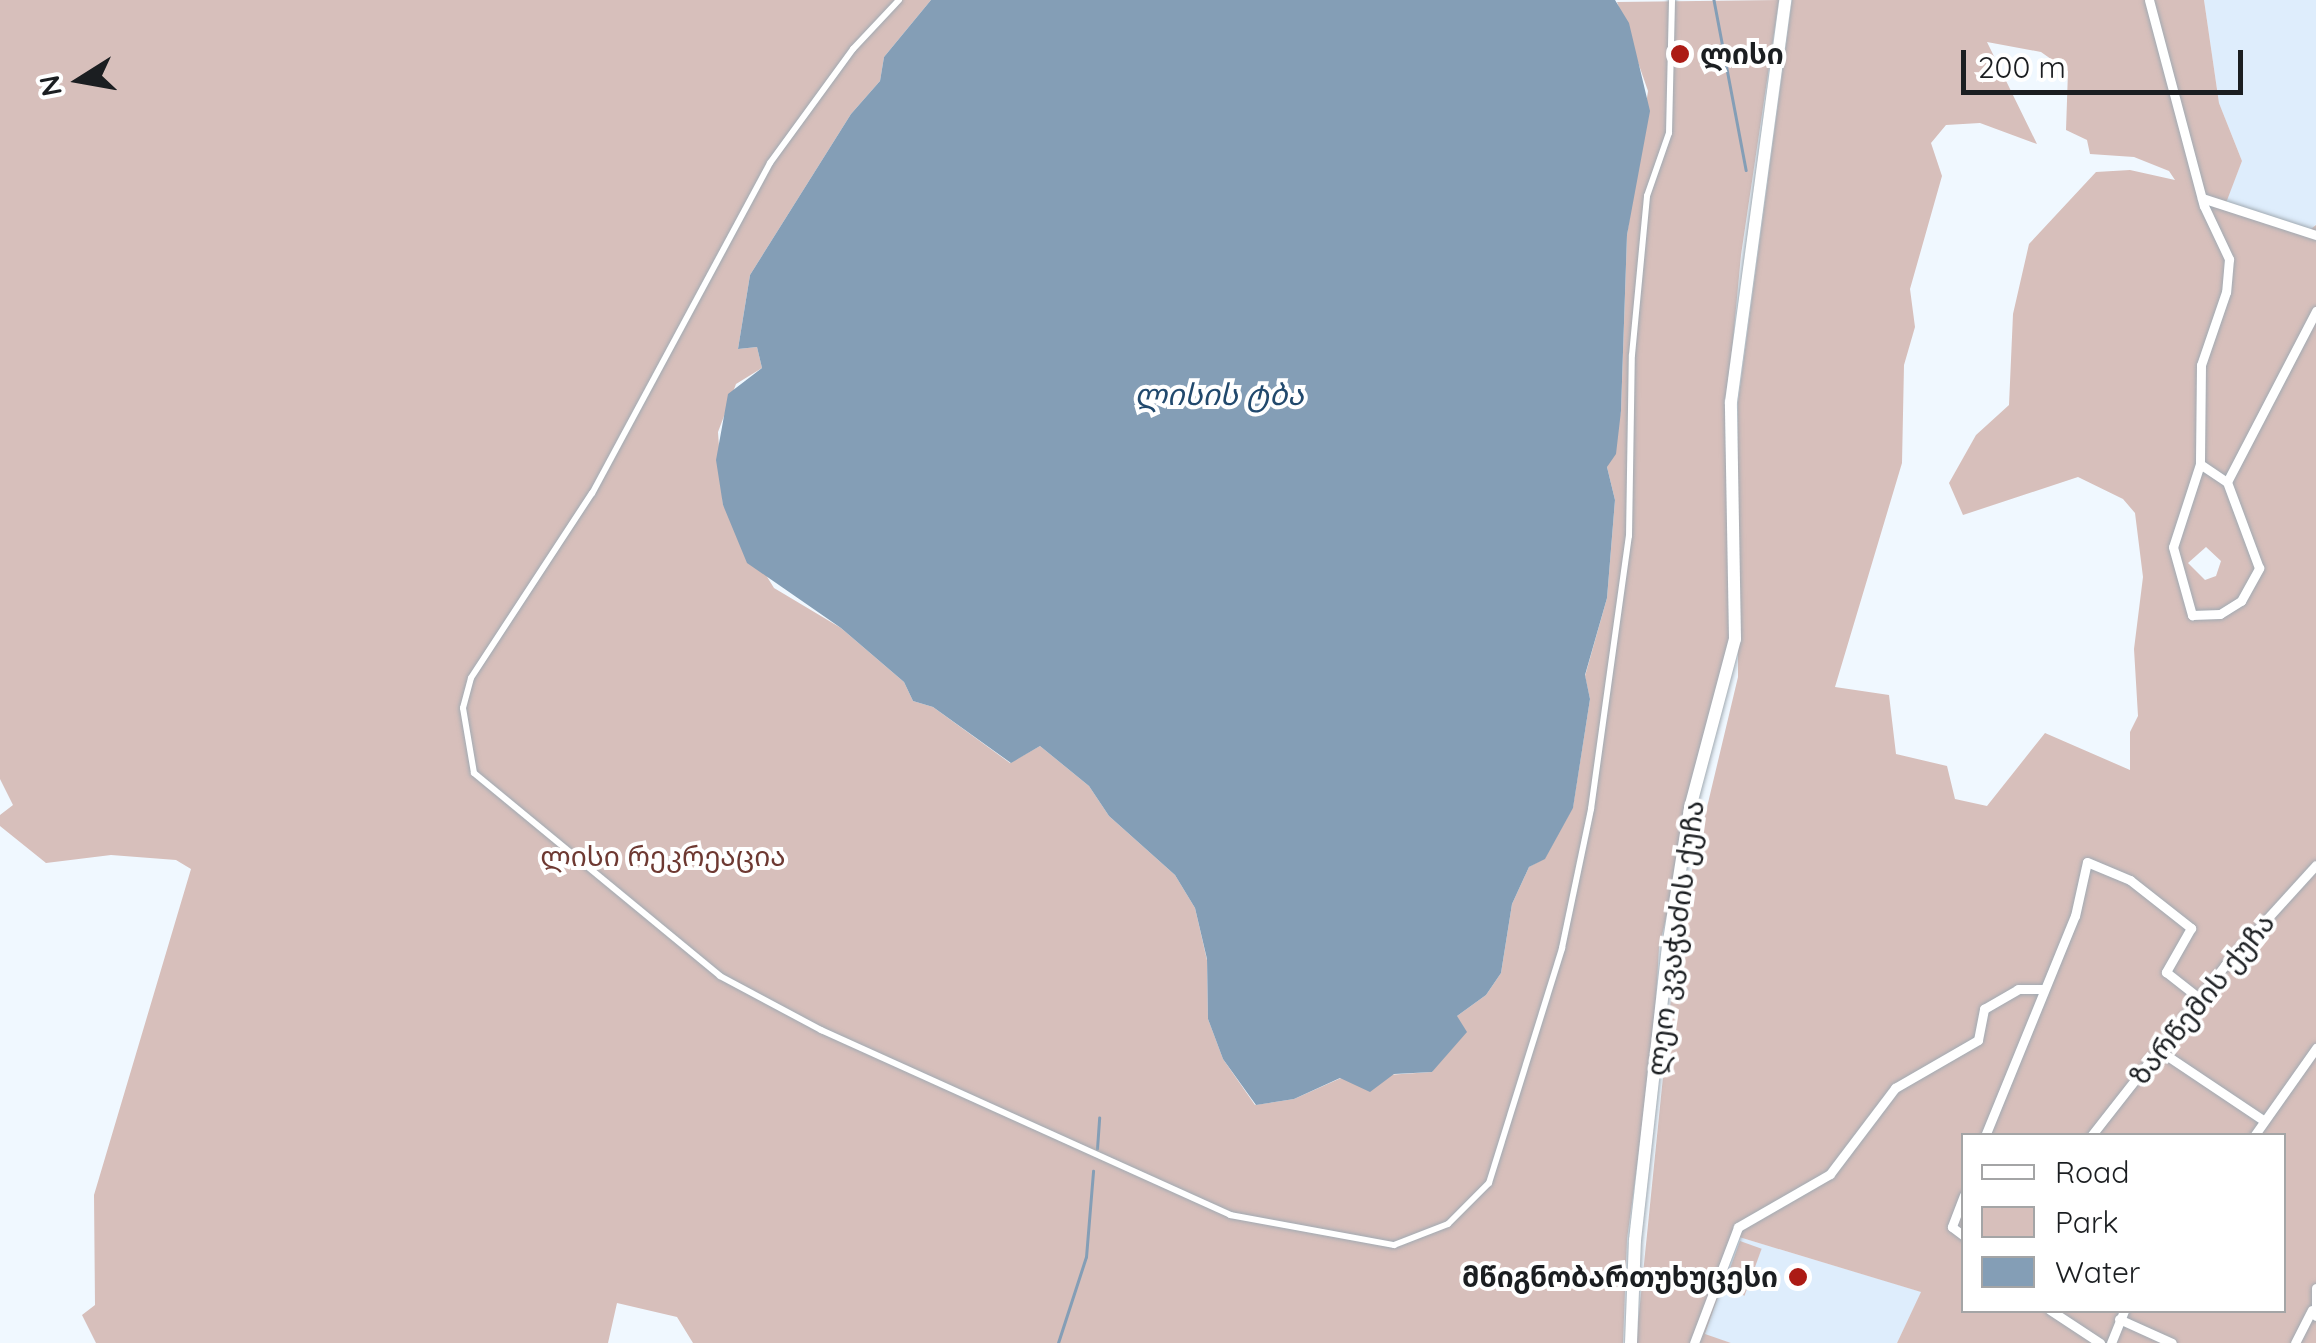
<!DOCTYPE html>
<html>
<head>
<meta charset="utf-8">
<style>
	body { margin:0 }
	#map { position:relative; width:2316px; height:1343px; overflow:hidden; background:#f0f8ff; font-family:Quicksand,"Noto Sans Georgian",sans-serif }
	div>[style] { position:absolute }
	.built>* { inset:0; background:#deedfc }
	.green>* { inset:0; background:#d7bfbb; transform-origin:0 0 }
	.water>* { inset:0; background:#849eb6 }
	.stream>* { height:2.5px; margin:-1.25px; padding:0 1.25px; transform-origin:1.25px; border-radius:1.25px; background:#849eb6 }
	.roads { filter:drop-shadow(0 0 2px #a1aab2) drop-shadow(0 0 2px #a1aab2) }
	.pedestrian>* { height:6px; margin:-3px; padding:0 3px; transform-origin:3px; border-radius:3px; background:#fff }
	.minor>* { height:9px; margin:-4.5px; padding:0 4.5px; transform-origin:4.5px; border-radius:4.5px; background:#fff }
	.secondary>* { height:12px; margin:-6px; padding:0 6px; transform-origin:6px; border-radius:6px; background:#fff }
	.dots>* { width:28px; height:28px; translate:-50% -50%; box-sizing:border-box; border:5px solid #fff; border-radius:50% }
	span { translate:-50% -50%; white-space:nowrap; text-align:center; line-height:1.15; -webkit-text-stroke:8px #fff; paint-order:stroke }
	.poi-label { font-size:28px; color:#1b1e21; font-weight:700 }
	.left { translate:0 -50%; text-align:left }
	.right { translate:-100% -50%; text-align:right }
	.park-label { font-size:28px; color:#6e3932 }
	.street-label { font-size:28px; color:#1b1e21 }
	.water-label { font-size:30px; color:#21496d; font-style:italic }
	.legend { position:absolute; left:1961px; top:1133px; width:325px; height:180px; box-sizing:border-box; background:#fff; border:2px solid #a4a5a6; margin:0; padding:12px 18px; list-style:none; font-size:30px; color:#1b1e21 }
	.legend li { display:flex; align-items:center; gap:20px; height:50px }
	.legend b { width:50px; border:2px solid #a4a5a6 }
	.north { position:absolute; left:30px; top:30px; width:100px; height:100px; -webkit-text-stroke:8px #fff; paint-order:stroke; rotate:259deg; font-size:28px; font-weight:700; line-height:40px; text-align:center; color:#1b1e21 }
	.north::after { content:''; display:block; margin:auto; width:35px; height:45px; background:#1b1e21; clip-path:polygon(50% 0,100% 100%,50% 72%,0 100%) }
	.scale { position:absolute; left:1961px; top:50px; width:282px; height:45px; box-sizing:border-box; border:5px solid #1b1e21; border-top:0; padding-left:12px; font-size:30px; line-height:35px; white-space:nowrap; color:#1b1e21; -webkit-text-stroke:8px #fff; paint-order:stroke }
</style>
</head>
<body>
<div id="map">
	<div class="built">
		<i style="clip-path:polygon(2204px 0,2316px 0,2316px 224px,2310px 232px,2225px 204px,2242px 161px,2219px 103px)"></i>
		<i style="clip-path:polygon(1739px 1237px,1922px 1292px,1897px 1343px,1731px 1343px,1705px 1335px)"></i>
	</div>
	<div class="green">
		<i style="clip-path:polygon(0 0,931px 0,884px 57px,880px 81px,851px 114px,750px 275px,738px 349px,757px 347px,762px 368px,736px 384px,718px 432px,723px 505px,774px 588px,841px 628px,904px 682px,913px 701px,933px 707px,1010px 763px,1040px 746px,1089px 786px,1109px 816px,1175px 875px,1195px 908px,1207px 960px,1208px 1019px,1223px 1059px,1255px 1105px,1294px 1099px,1341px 1078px,1432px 1072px,1457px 1016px,1486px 995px,1501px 973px,1512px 904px,1529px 867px,1545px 858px,1573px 807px,1590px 699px,1585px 676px,1607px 598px,1615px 500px,1607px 467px,1621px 411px,1627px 235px,1648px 91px,1617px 2px,1779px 0,1741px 255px,1725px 425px,1732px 639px,1659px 948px,1653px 1050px,1627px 1239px,1623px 1343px,693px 1343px,677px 1317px,617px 1303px,608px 1343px,96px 1343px,82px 1315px,95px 1305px,94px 1195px,191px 869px,176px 860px,111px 855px,46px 863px,0 826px,0 815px,13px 805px,0 779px)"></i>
		<i style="clip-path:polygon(evenodd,1792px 0,2204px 0,2219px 103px,2242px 161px,2226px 203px,2303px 235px,2316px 225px,2316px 1343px,1897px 1343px,1921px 1292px,1739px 1237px,1705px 1334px,1731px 1343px,1636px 1343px,1678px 929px,1738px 677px,1738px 402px,1792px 0,1987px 42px,2041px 52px,2068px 71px,2066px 130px,2087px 140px,2090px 154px,2134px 157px,2169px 171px,2175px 180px,2130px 170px,2096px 172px,2029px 244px,2013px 314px,2009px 405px,1976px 435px,1949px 483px,1963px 515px,2078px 477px,2123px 499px,2135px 513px,2143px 577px,2134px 649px,2138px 716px,2130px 732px,2130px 770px,2045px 733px,1987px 806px,1955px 799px,1947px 766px,1896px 754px,1889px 695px,1835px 687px,1902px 463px,1904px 365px,1915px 327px,1910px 289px,1942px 176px,1931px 143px,1946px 125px,1980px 123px,2037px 144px,1987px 42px,1792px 0,2206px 547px,2221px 561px,2216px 576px,2205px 580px,2188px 563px,2206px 547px,1792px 0,1964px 1136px,2284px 1136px,2284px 1310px,1964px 1310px,1964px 1136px)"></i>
		<i style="left:1740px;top:1241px;width:23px;height:50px;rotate:20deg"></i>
	</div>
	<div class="water">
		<i style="clip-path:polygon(931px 0,1615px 0,1629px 23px,1650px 111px,1627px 235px,1621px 411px,1616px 454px,1607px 467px,1615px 500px,1607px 598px,1585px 675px,1590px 699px,1573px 808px,1545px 859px,1529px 867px,1512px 904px,1501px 973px,1486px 995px,1457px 1016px,1467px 1032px,1432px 1072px,1394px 1074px,1370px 1092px,1340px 1078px,1294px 1099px,1256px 1105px,1223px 1059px,1208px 1019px,1207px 959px,1195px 908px,1175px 875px,1109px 816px,1089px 786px,1040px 746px,1011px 763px,933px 707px,913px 701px,904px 682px,841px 628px,747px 563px,723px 505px,716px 460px,728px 394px,762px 368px,757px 347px,738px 349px,750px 275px,851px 114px,880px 81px,884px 57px)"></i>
	</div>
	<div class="stream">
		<i style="left:1714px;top:0;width:173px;rotate:79.3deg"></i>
		<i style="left:1097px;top:1149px;width:31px;rotate:-86deg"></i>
		<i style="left:1058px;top:1343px;width:90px;rotate:-72deg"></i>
		<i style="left:1086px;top:1257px;width:86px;rotate:-85.3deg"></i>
	</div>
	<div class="roads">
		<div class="pedestrian">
			<i style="left:899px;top:0;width:67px;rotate:133.2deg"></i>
			<i style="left:853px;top:49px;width:141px;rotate:126.1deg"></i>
			<i style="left:770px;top:163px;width:375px;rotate:118.3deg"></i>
			<i style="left:592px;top:493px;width:221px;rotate:123.2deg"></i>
			<i style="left:471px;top:678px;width:31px;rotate:105deg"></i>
			<i style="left:463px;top:708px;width:66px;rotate:80.4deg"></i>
			<i style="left:474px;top:773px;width:319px;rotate:39.5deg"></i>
			<i style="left:720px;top:976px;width:115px;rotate:28.1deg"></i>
			<i style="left:821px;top:1030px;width:449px;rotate:24.3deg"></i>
			<i style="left:1230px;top:1215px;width:167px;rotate:10.4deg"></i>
			<i style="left:1394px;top:1245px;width:58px;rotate:-21.3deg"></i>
			<i style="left:1448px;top:1224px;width:58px;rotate:-45deg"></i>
			<i style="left:1489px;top:1183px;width:246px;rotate:-72.7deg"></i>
			<i style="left:1562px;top:948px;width:142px;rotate:-78.2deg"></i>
			<i style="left:1591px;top:809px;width:276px;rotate:-82.1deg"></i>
			<i style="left:1629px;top:536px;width:181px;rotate:-89.1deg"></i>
			<i style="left:1632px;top:355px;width:160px;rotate:-84.6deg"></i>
			<i style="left:1647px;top:196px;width:67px;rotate:-70.8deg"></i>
			<i style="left:1669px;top:133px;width:133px;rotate:-88.7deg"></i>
		</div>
		<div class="minor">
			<i style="left:2149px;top:0;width:213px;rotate:75.1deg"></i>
			<i style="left:2204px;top:206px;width:59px;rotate:64.7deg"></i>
			<i style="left:2229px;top:259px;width:33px;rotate:95deg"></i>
			<i style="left:2226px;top:292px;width:77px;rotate:108.9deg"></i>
			<i style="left:2201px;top:365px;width:99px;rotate:90.6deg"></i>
			<i style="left:2200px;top:464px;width:87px;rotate:108deg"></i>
			<i style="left:2173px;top:547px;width:71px;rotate:74.4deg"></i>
			<i style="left:2192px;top:615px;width:28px;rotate:-2deg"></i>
			<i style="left:2220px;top:614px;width:25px;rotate:-32deg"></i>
			<i style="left:2241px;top:601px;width:38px;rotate:-61deg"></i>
			<i style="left:2259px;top:568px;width:92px;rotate:-110.4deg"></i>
			<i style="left:2227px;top:482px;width:193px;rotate:-62.5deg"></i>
			<i style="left:2202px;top:198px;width:120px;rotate:18deg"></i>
			<i style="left:2200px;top:464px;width:32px;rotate:34deg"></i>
			<i style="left:2160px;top:1051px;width:124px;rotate:33.8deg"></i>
			<i style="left:1985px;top:1136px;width:238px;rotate:-67.8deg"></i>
			<i style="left:2075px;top:916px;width:55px;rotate:-77.5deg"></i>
			<i style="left:2087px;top:862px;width:47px;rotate:22.7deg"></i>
			<i style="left:2130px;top:880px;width:78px;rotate:38.2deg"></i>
			<i style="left:2191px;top:928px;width:51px;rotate:119.6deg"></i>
			<i style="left:2166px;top:972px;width:42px;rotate:38.2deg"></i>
			<i style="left:2091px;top:1136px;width:217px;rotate:-51.9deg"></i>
			<i style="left:2225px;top:965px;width:135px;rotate:-47.7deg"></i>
			<i style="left:2254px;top:1136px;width:108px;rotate:-54.8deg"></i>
			<i style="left:1964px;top:1195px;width:34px;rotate:111deg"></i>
			<i style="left:1952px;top:1227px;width:15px;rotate:37deg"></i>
			<i style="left:2316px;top:1288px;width:28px;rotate:90deg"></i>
			<i style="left:2050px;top:1310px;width:60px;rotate:33.4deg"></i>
			<i style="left:2119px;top:1319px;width:58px;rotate:24.4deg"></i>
			<i style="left:1694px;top:1343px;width:124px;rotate:-69.2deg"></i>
			<i style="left:1738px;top:1227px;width:106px;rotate:-29.9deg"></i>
			<i style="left:1830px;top:1174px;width:108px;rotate:-52.9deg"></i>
			<i style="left:1895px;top:1088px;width:96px;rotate:-30deg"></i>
			<i style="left:1978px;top:1040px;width:32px;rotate:-79deg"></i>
			<i style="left:1984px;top:1009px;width:39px;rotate:-30deg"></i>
			<i style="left:2018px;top:989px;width:25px"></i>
			<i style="left:2111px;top:1343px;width:35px;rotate:-68deg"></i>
			<i style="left:2295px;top:1343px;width:37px;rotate:-63deg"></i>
		</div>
		<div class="secondary">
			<i style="left:1631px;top:1343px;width:103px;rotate:-87.8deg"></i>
			<i style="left:1635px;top:1240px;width:295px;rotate:-83.6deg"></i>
			<i style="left:1668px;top:947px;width:141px;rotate:-81deg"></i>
			<i style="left:1690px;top:808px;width:175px;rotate:-75.1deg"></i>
			<i style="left:1735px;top:639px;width:237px;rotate:-91deg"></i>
			<i style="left:1731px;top:402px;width:406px;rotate:-82.3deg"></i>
		</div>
	</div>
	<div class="dots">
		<i style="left:1680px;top:54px;background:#ac1b15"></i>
		<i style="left:1798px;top:1277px;background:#ac1b15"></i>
	</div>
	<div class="poi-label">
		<span class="left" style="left:1700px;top:54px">ლისი</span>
		<span class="right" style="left:1778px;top:1277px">მწიგნობართუხუცესი</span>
	</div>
	<div class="park-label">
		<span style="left:663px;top:856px">ლისი რეკრეაცია</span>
	</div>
	<div class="street-label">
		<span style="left:1675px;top:938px;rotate:-82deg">ლეო კვაჭაძის ქუჩა</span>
		<span style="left:2202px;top:999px;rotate:-51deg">ზარწემის ქუჩა</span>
	</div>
	<div class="water-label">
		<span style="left:1219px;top:394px">ლისის ტბა</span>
	</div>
	<ul class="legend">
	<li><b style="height:12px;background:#fff"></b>Road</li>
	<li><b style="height:28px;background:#d7bfbb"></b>Park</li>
	<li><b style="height:28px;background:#849eb6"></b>Water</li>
	</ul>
	<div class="north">N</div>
	<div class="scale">200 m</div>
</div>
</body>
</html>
